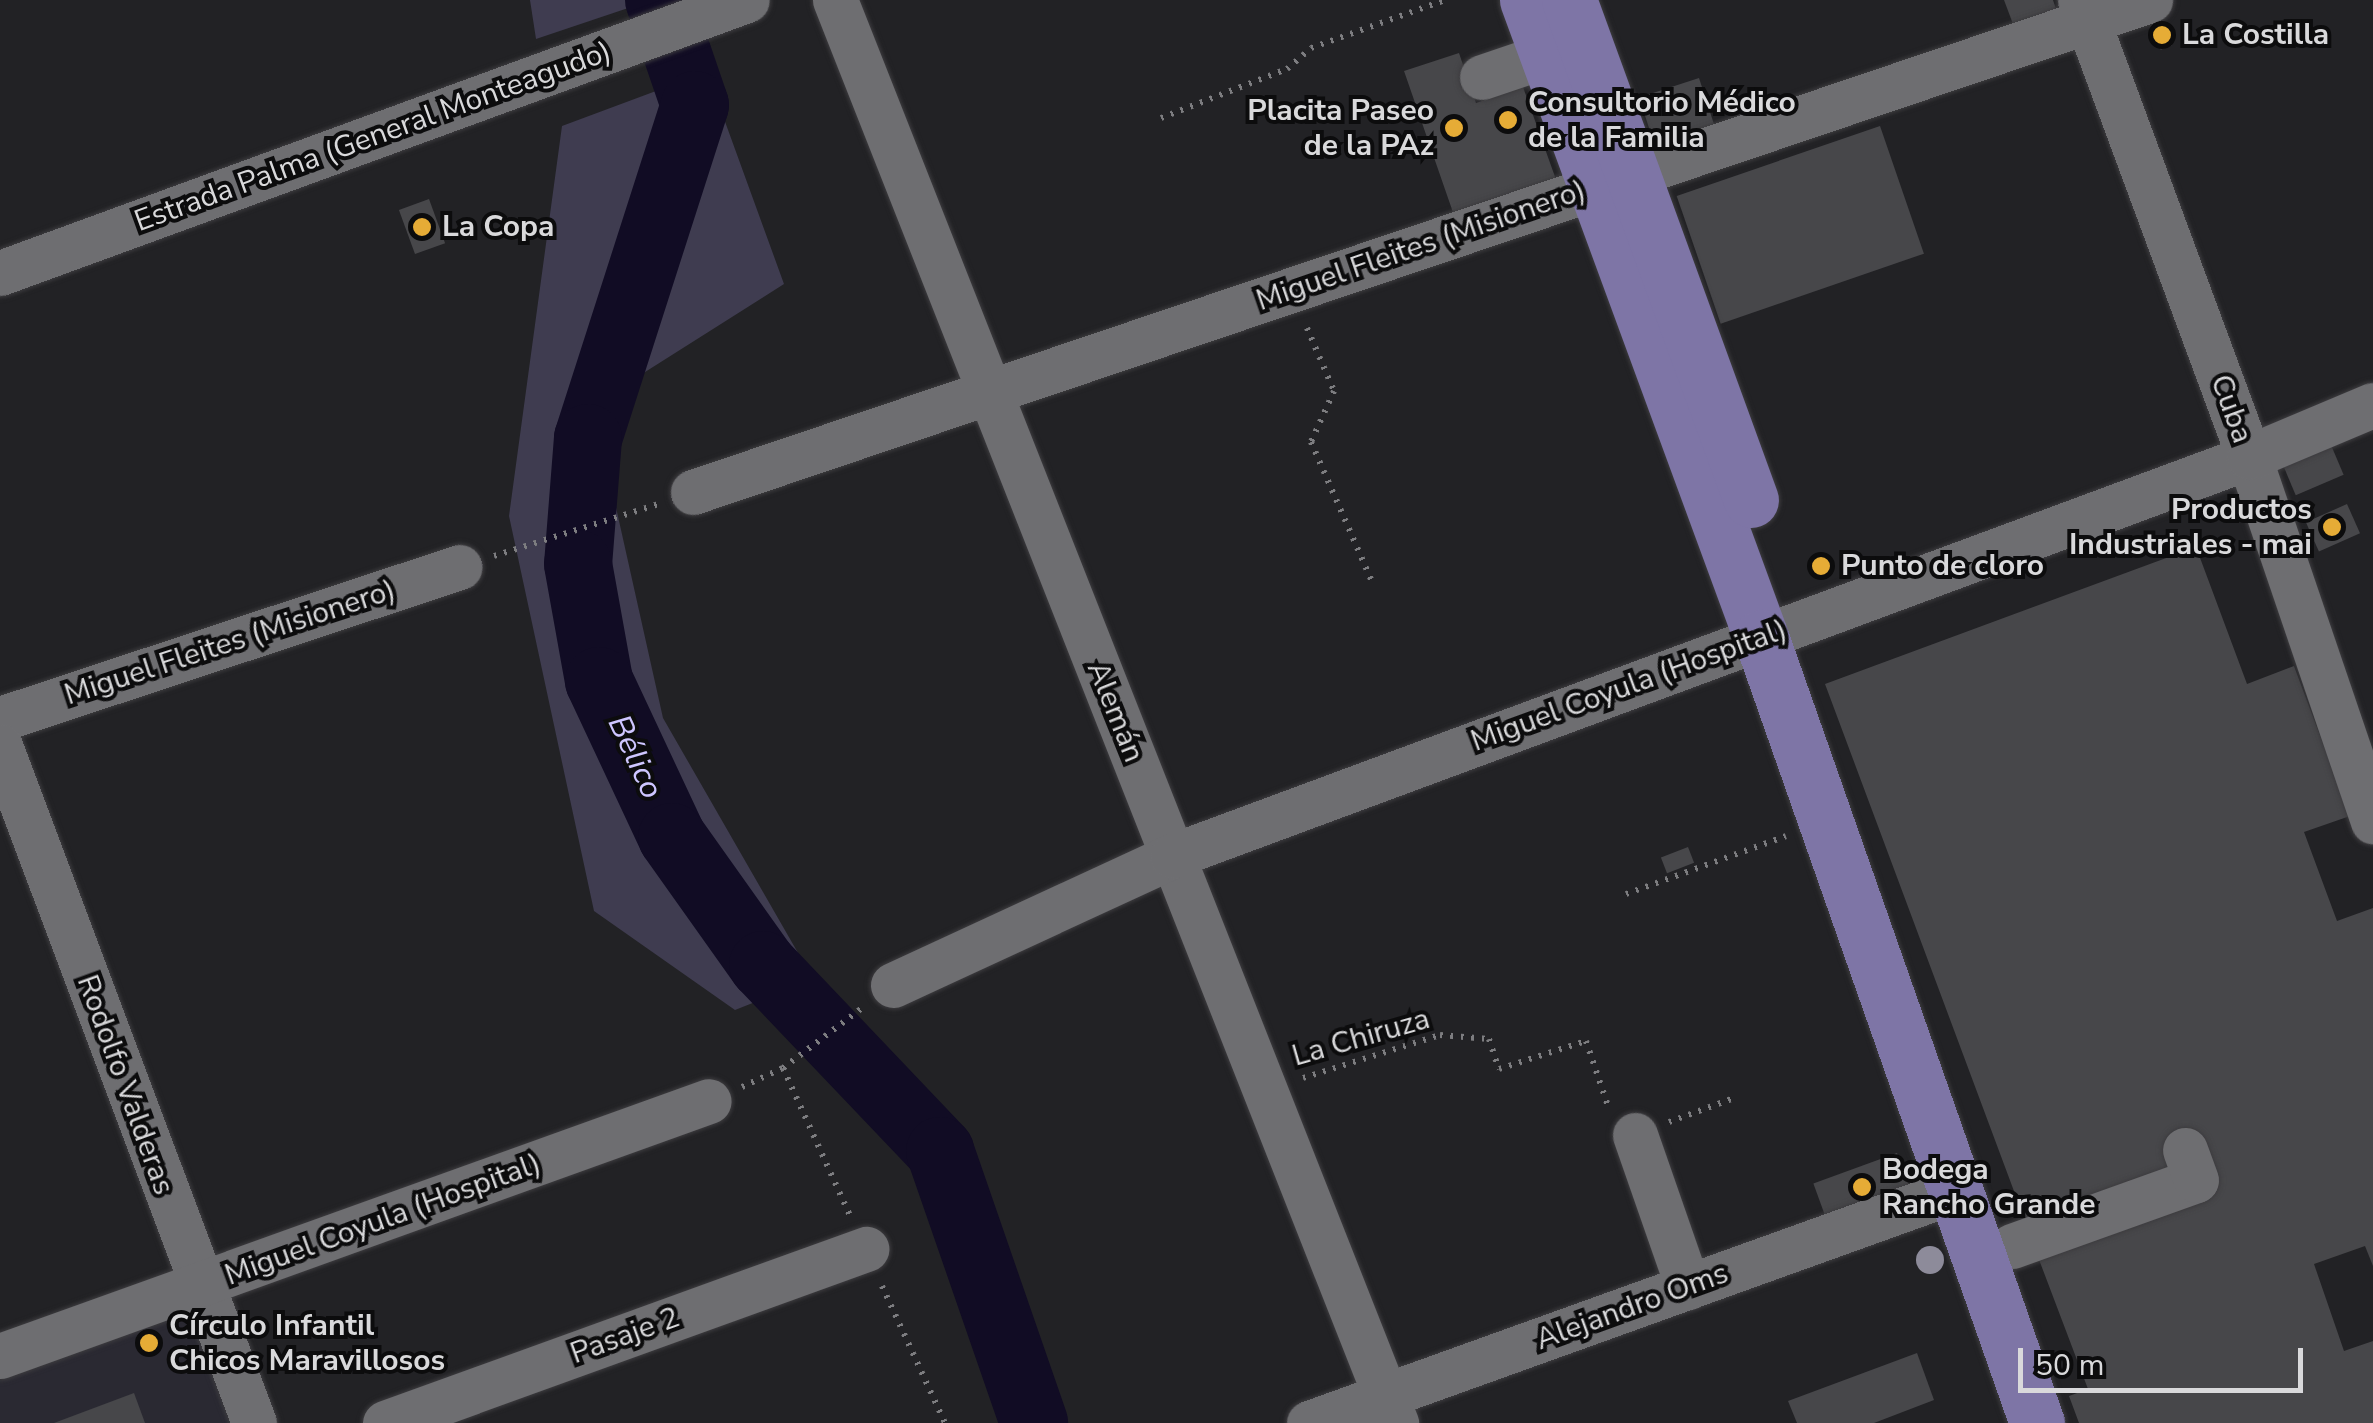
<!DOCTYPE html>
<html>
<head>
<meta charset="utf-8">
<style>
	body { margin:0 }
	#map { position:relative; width:2373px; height:1423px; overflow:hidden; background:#222225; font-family:"Nunito Sans",sans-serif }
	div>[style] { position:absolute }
	.built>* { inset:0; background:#2a2932 }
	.green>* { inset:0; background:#3f3c50 }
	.river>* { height:68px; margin:-34px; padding:0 34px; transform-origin:34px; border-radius:34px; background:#110c24 }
	.building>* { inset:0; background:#47474a; transform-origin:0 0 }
	.path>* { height:6px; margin-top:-3px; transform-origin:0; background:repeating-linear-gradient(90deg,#7d7d80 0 2.5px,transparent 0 10.5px) }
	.roads { filter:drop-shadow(0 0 2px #3d3c3f) drop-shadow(0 0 2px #3d3c3f) }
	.minor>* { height:45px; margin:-22.5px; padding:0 22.5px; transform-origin:22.5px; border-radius:22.5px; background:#6e6e71 }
	.major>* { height:55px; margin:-27.5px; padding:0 27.5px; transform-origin:27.5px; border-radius:27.5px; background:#7e75a6 }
	.trees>* { width:28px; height:28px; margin:-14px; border-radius:50%; background:#8d8b9a }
	.dots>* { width:28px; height:28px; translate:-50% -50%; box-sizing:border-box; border:5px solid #0c0c0d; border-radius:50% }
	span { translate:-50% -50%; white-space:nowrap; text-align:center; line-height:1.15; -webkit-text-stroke:8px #0c0c0d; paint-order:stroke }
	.poi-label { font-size:30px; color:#d9d9db; font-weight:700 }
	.left { translate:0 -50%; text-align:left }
	.right { translate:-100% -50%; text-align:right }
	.street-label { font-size:30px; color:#d9d9db }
	.water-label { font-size:32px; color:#cec6ff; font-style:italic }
	.scale { position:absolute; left:2018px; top:1348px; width:285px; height:45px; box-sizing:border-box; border:5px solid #d9d9db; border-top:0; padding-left:12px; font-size:30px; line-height:35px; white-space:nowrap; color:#d9d9db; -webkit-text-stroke:8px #0c0c0d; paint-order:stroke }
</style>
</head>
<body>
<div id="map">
	<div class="built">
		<i style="clip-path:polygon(189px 1307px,234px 1423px,0 1423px,0 1380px)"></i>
	</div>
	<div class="green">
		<i style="clip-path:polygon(530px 0,652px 0,536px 39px)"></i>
		<i style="clip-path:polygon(707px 72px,784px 284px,634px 379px,611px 485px,663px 718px,813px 979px,735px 1010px,594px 911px,509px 516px,562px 126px)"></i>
	</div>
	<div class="river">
		<i style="left:659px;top:0;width:111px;rotate:71.1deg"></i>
		<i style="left:695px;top:105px;width:350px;rotate:107.8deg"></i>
		<i style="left:588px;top:438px;width:126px;rotate:94.5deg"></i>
		<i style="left:578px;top:564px;width:119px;rotate:79.8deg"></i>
		<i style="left:599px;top:681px;width:172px;rotate:64.9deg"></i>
		<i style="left:672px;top:837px;width:157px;rotate:54.6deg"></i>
		<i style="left:763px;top:965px;width:257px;rotate:46.4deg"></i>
		<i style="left:940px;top:1151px;width:288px;rotate:70.9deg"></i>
	</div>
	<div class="building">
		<i style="clip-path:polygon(2004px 0,2053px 0,2056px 9px,2013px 24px)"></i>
		<i style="left:2163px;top:22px;width:25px;height:12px;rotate:69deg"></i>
		<i style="clip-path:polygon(1459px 53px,1476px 103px,1523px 87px,1559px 188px,1457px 224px,1404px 71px)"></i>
		<i style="left:1699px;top:78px;width:52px;height:63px;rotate:72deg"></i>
		<i style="left:1880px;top:126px;width:135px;height:215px;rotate:71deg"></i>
		<i style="left:429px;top:199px;width:47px;height:32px;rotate:70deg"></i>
		<i style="left:2328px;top:438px;width:40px;height:52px;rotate:67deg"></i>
		<i style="left:2347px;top:504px;width:32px;height:45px;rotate:66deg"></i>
		<i style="clip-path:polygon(2196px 547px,2247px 684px,2294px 666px,2350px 816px,2304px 832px,2337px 921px,2373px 908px,2373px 1266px,2365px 1246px,2314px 1264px,2344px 1351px,2373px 1341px,2373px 1423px,2079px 1423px,2069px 1396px,2088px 1389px,2035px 1249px,2212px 1184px,2192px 1131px,2165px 1141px,2176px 1171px,2027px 1226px,1825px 684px)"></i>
		<i style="left:1688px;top:847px;width:17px;height:29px;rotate:69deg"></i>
		<i style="left:1897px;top:1153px;width:37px;height:89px;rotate:70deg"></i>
		<i style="clip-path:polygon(1917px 1353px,1934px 1400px,1874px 1423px,1797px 1423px,1788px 1401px)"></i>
		<i style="clip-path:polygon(134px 1393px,145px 1423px,54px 1423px)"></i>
	</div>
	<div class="path">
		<i style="left:1161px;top:118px;width:135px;rotate:-21.3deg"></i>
		<i style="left:1287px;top:69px;width:32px;rotate:-41deg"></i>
		<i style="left:1311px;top:48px;width:142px;rotate:-19.7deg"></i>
		<i style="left:1307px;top:328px;width:69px;rotate:66.8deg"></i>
		<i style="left:1334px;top:391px;width:56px;rotate:114.3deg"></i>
		<i style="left:1311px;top:442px;width:155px;rotate:66.4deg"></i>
		<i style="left:494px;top:556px;width:173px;rotate:-17.5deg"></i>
		<i style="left:1626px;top:894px;width:170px;rotate:-19.9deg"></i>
		<i style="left:783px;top:1068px;width:99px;rotate:-37.2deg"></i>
		<i style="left:1303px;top:1078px;width:144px;rotate:-17.4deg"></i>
		<i style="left:1440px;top:1035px;width:49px;rotate:4.7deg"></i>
		<i style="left:1489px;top:1039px;width:32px;rotate:72deg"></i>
		<i style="left:1499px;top:1069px;width:91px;rotate:-17.8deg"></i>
		<i style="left:1586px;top:1041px;width:72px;rotate:71.3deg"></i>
		<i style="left:742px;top:1087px;width:45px;rotate:-24.9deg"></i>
		<i style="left:783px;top:1068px;width:162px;rotate:65.6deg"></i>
		<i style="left:1669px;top:1122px;width:69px;rotate:-20.3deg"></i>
		<i style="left:882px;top:1286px;width:151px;rotate:65.3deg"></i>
	</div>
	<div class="roads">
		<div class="minor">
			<i style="left:835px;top:0;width:1530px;rotate:68.48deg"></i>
			<i style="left:2080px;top:0;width:487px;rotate:69.7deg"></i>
			<i style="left:2249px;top:457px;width:385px;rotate:71.2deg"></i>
			<i style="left:1482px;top:77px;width:69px;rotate:-18.7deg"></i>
			<i style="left:0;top:273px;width:795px;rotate:-20.08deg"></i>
			<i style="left:693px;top:492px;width:1538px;rotate:-18.66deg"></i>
			<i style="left:0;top:719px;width:484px;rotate:-18.3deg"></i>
			<i style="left:0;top:746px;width:723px;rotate:69.43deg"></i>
			<i style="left:893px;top:985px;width:307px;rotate:-24.8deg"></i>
			<i style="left:1172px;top:856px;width:1149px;rotate:-20.33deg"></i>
			<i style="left:2249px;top:457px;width:134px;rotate:-22.8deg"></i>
			<i style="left:1635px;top:1135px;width:161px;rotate:70.8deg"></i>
			<i style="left:2012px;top:1246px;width:195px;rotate:-19.7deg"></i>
			<i style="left:2196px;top:1180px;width:32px;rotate:-110deg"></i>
			<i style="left:0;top:1356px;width:753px;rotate:-19.78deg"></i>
			<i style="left:385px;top:1423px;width:512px;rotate:-19.89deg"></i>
			<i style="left:1309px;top:1423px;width:685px;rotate:-19.78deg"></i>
		</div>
		<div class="major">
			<i style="left:1527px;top:0;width:679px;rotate:69.83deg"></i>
			<i style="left:1761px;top:637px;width:833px;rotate:70.65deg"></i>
			<i style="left:1569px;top:0;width:532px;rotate:70deg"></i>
		</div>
	</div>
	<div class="trees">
		<i style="left:1930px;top:1260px"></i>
	</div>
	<div class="dots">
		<i style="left:2162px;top:35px;background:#e6ac36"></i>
		<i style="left:1508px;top:120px;background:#e6ac36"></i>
		<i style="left:1454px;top:128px;background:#e6ac36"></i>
		<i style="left:422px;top:227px;background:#e6ac36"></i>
		<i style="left:2332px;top:527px;background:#e6ac36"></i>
		<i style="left:1821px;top:566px;background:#e6ac36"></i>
		<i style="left:1862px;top:1187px;background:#e6ac36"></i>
		<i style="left:149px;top:1343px;background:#e6ac36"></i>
	</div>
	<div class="poi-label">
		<span class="left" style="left:2182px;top:35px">La Costilla</span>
		<span class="left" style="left:1528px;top:120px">Consultorio Médico<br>de la Familia</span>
		<span class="right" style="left:1434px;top:128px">Placita Paseo<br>de la PAz</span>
		<span class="left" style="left:442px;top:227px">La Copa</span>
		<span class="right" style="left:2312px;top:527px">Productos<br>Industriales - mai</span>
		<span class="left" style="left:1841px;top:566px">Punto de cloro</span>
		<span class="left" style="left:1882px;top:1187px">Bodega<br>Rancho Grande</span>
		<span class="left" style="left:169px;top:1343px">Círculo Infantil<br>Chicos Maravillosos</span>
	</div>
	<div class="street-label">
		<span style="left:373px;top:137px;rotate:-20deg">Estrada Palma (General Monteagudo)</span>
		<span style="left:1421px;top:246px;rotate:-19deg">Miguel Fleites (Misionero)</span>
		<span style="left:2231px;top:409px;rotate:70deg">Cuba</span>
		<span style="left:230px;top:643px;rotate:-18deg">Miguel Fleites (Misionero)</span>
		<span style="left:1629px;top:686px;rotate:-20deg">Miguel Coyula (Hospital)</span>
		<span style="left:1115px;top:712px;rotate:68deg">Alemán</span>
		<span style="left:1361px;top:1038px;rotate:-16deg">La Chiruza</span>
		<span style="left:125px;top:1085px;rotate:70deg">Rodolfo Valderas</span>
		<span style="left:383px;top:1220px;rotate:-20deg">Miguel Coyula (Hospital)</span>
		<span style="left:1632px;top:1307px;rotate:-20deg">Alejandro Oms</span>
		<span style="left:625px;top:1336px;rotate:-20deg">Pasaje 2</span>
	</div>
	<div class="water-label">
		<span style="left:635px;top:757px;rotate:65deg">Bélico</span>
	</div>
	<div class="scale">50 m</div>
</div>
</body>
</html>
